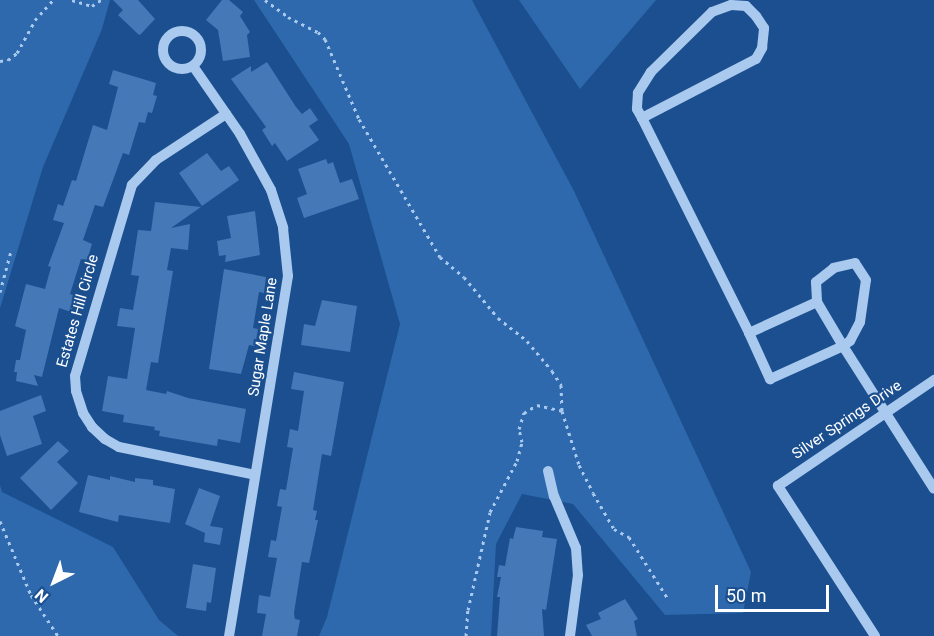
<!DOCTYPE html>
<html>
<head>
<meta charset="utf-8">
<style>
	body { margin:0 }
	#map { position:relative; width:934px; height:636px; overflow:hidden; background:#1b4f8f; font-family:Roboto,sans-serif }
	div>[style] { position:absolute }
	.green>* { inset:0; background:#2e69ad }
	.building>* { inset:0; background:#4478b7 }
	.path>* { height:3px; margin-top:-1.5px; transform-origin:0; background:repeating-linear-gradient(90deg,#a9c9ee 0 3px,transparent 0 7.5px) }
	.minor>* { height:10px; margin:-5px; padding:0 5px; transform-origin:5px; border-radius:5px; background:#a9c9ee }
	.minor>.ring { margin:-5px; padding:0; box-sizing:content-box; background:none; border:10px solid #a9c9ee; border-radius:50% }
	span { translate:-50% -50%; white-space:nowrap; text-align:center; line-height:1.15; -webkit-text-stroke:4.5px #1b4f8f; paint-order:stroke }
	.street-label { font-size:15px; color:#fff }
	.north { position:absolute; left:24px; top:552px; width:60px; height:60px; -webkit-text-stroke:4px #1b4f8f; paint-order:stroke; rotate:222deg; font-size:16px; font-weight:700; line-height:24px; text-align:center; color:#fff }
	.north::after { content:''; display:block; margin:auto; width:21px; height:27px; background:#fff; clip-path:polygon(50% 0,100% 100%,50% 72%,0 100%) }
	.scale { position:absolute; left:715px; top:585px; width:114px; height:27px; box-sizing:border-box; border:3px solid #fff; border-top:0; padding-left:8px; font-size:18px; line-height:21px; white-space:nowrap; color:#fff; -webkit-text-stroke:4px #1b4f8f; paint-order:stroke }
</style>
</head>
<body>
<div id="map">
	<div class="green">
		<i style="clip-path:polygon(0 0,110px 0,102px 29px,43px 167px,0 308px)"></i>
		<i style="clip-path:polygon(254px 0,472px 0,574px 191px,751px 572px,743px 613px,665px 615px,573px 504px,522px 494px,496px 544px,491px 636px,319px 636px,327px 617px,400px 324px,349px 144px)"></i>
		<i style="clip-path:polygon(519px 0,656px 0,580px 89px)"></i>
		<i style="clip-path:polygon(0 485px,2px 492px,113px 547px,159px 620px,178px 636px,0 636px)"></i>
	</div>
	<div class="building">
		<i style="clip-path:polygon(113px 0,138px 0,155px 19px,140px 35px,138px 34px,118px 15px,123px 10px)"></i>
		<i style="clip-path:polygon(222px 0,229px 0,243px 12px,240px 16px,250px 32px,247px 35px,250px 57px,223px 61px,218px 30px,206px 20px)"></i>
		<i style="clip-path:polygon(267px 62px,296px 107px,302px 114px,310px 108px,318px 120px,309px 126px,319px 140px,287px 161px,275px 143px,272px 146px,262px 130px,266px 127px,231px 79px,251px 66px,251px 72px)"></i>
		<i style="clip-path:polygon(113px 70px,156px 83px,153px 95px,157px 96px,152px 113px,148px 112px,145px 123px,139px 122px,129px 155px,123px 153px,103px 207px,95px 205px,83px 240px,92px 244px,87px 261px,81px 259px,70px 294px,76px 296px,71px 312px,59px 308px,42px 377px,34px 375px,38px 386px,16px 381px,17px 372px,14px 372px,16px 360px,20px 360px,26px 330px,15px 326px,26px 284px,45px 289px,51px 267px,48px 266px,64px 223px,53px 220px,58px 204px,63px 206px,72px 180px,76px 181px,93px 125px,107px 130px,118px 87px,109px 84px)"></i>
		<i style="clip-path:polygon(207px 153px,221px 171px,229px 166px,239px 180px,202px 206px,179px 173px)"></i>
		<i style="clip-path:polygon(326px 159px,328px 164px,333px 162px,340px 183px,352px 179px,359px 199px,304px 218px,297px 198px,307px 194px,298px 169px)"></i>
		<i style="clip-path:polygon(155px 202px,201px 207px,171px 228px,190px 224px,188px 250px,171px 248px,167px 270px,173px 271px,158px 363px,151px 362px,146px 390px,166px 394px,167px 391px,188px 398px,246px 409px,240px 443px,218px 439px,217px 446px,159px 436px,160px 431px,154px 430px,155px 427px,123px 422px,124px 415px,102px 411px,108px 376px,127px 379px,135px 328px,117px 326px,120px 308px,133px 310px,139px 276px,131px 275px,138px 230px,151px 231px)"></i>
		<i style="clip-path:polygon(255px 211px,260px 255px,225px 262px,226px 255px,219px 256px,217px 241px,231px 238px,227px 216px)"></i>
		<i style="clip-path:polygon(224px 269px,266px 277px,264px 293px,259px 292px,253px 328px,258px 329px,255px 346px,249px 345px,241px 374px,209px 369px)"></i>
		<i style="clip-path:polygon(322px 300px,357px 306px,350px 352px,301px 345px,304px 324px,315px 326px)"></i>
		<i style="clip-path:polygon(294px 372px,344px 382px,331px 456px,322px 454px,313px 510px,317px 511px,315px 520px,318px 520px,309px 563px,302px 562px,294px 613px,295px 619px,300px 620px,297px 636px,262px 636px,266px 614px,257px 613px,259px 595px,270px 597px,277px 558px,268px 557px,271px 540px,276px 541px,282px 507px,277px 506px,280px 489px,286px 490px,293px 448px,287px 447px,290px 429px,298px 431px,304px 391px,291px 389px)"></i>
		<i style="clip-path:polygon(41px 395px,46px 411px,33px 416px,42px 444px,7px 456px,0 435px,0 411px)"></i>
		<i style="clip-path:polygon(58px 441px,69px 451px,57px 462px,78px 483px,51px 510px,20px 478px)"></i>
		<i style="clip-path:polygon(88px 475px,110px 480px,110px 476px,135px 482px,135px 478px,153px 480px,153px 485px,175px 489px,170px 523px,119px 515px,118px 522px,79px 512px)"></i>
		<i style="clip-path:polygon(199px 488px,220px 496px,210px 526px,223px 528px,220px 545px,204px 542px,205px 533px,185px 524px)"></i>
		<i style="clip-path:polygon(516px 527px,543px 531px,542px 537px,557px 539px,546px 610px,542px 609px,544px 636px,497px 636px,500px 597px,497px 597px,501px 577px,497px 577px,499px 565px,505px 566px,510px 538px,513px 539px)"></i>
		<i style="clip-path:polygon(193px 564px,216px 568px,211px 603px,207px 602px,206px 611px,186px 608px)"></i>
		<i style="clip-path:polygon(625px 599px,638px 619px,634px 621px,637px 636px,592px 636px,586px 625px,601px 619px,598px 613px)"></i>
	</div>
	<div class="path">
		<i style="left:72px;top:0;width:21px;rotate:17deg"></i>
		<i style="left:92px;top:6px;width:11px;rotate:-34deg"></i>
		<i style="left:265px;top:0;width:29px;rotate:36deg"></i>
		<i style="left:288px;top:17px;width:34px;rotate:27deg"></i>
		<i style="left:318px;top:32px;width:10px;rotate:45deg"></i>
		<i style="left:325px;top:39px;width:87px;rotate:67deg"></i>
		<i style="left:359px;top:119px;width:160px;rotate:59.6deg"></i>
		<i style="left:440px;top:257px;width:31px;rotate:40deg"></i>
		<i style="left:464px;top:277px;width:53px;rotate:50.3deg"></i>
		<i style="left:498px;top:318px;width:37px;rotate:38deg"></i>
		<i style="left:527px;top:341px;width:39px;rotate:50deg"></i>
		<i style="left:552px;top:371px;width:17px;rotate:57deg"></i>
		<i style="left:561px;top:385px;width:26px;rotate:88deg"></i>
		<i style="left:0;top:61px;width:8px;rotate:-7deg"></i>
		<i style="left:8px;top:60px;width:11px;rotate:-38deg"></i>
		<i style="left:17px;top:53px;width:38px;rotate:-61deg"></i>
		<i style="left:35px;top:20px;width:27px;rotate:-48deg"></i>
		<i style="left:0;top:292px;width:42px;rotate:-75deg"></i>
		<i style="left:0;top:521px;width:80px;rotate:67.3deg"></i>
		<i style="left:31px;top:595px;width:49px;rotate:56.6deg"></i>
		<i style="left:466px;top:636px;width:26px;rotate:-86deg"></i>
		<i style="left:468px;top:610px;width:100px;rotate:-77.3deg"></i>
		<i style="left:490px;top:512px;width:58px;rotate:-62.1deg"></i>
		<i style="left:517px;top:461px;width:20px;rotate:-75deg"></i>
		<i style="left:522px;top:442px;width:13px;rotate:-103deg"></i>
		<i style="left:519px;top:429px;width:17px;rotate:-73deg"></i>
		<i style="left:524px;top:413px;width:15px;rotate:-32deg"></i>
		<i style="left:537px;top:405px;width:26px;rotate:13deg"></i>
		<i style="left:562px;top:411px;width:57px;rotate:72.5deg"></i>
		<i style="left:579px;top:465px;width:31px;rotate:63deg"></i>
		<i style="left:593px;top:493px;width:42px;rotate:59.7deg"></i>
		<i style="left:614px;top:529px;width:17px;rotate:28deg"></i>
		<i style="left:629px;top:537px;width:73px;rotate:57.8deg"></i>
	</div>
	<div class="minor">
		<i class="ring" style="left:163px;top:31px;width:28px;height:28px"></i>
		<i style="left:193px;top:66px;width:83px;rotate:55.3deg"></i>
		<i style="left:240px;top:134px;width:64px;rotate:61deg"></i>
		<i style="left:271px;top:190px;width:40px;rotate:72deg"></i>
		<i style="left:283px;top:228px;width:48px;rotate:84.1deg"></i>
		<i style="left:288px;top:276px;width:365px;rotate:99.3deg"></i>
		<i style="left:226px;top:114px;width:84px;rotate:146.7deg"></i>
		<i style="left:156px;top:160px;width:35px;rotate:134deg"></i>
		<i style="left:132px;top:185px;width:199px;rotate:106.6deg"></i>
		<i style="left:75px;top:376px;width:15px;rotate:86deg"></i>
		<i style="left:76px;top:391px;width:23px;rotate:72deg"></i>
		<i style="left:83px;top:413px;width:17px;rotate:57deg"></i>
		<i style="left:92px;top:427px;width:18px;rotate:43deg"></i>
		<i style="left:105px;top:439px;width:16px;rotate:30deg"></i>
		<i style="left:119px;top:447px;width:139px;rotate:11.6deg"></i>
		<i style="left:642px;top:118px;width:128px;rotate:-27.4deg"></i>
		<i style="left:756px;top:59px;width:13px;rotate:-61deg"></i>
		<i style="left:762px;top:48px;width:20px;rotate:-84deg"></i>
		<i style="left:764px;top:28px;width:14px;rotate:-124deg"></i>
		<i style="left:756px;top:16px;width:14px;rotate:-135deg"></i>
		<i style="left:746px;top:6px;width:15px;rotate:-176deg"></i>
		<i style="left:731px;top:5px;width:20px;rotate:160deg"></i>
		<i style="left:712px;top:12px;width:86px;rotate:135.5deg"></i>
		<i style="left:651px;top:72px;width:25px;rotate:122deg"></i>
		<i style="left:638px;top:93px;width:16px;rotate:94deg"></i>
		<i style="left:637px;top:109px;width:10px;rotate:61deg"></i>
		<i style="left:642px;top:118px;width:240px;rotate:63.5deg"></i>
		<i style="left:749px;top:333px;width:51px;rotate:65.5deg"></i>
		<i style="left:770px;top:379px;width:80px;rotate:-24.3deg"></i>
		<i style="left:843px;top:346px;width:169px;rotate:57.5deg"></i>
		<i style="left:749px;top:333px;width:75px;rotate:-24.5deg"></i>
		<i style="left:817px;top:302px;width:51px;rotate:59.4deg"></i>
		<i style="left:843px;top:346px;width:9px;rotate:-36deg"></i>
		<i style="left:850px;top:341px;width:21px;rotate:-62deg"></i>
		<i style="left:860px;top:322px;width:42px;rotate:-81.9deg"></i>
		<i style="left:866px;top:280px;width:20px;rotate:-123deg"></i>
		<i style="left:855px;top:263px;width:22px;rotate:167deg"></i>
		<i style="left:834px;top:268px;width:23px;rotate:142deg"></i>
		<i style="left:816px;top:282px;width:20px;rotate:87deg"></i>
		<i style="left:548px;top:471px;width:26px;rotate:77deg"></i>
		<i style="left:554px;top:496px;width:56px;rotate:67.1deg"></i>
		<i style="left:576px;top:548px;width:27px;rotate:86deg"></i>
		<i style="left:578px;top:575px;width:62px;rotate:97.5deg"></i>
		<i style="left:875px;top:636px;width:179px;rotate:-122.9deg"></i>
		<i style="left:778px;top:486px;width:189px;rotate:-34.2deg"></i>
	</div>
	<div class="street-label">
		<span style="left:78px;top:311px;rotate:-74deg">Estates Hill Circle</span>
		<span style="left:263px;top:337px;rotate:-81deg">Sugar Maple Lane</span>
		<span style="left:847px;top:420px;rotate:-34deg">Silver Springs Drive</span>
	</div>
	<div class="north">N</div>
	<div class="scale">50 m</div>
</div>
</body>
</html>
